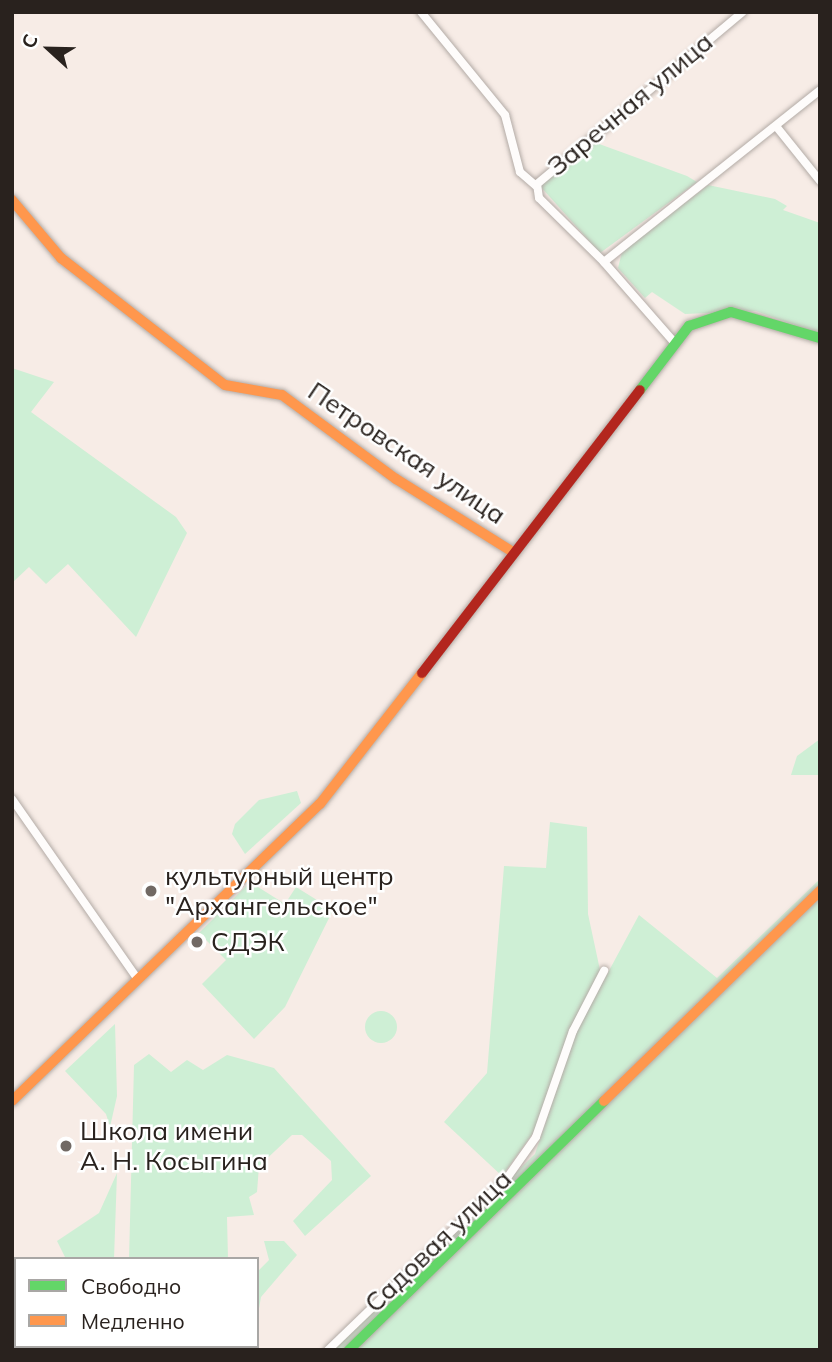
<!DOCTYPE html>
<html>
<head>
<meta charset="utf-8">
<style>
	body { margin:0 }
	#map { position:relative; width:832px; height:1362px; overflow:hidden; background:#f7ece6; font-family:Mulish,sans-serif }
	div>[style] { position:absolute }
	.green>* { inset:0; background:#ceefd5 }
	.round { border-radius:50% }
	.roads { filter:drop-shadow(0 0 2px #b3aba6) drop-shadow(0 0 2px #b3aba6) }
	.street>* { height:8px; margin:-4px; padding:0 4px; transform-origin:4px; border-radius:4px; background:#fefcfb }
	.fast>* { height:10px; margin:-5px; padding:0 5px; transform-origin:5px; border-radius:5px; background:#63d668 }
	.slow>* { height:10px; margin:-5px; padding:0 5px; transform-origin:5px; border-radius:5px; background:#ff974d }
	.jam>* { height:10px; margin:-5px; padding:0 5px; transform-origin:5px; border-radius:5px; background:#b3261e }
	.dots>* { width:19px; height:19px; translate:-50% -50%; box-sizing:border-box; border:4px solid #fff; border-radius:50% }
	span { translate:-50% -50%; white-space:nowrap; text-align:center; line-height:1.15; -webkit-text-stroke:5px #fff; paint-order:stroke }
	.street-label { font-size:26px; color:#29221e }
	.poi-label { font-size:26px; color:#29221e }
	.left { translate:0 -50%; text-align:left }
	.frame { position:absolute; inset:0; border:14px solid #29221e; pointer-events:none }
	.legend { position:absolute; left:14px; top:1257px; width:245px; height:91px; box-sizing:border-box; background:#fff; border:2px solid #a9a7a5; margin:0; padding:9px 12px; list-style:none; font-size:21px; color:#29221e }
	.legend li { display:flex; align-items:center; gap:14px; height:35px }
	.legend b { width:35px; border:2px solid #a9a7a5 }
	.north { position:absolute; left:14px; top:14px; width:70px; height:70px; -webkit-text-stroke:5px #fff; paint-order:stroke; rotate:292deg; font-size:19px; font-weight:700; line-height:28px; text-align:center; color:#29221e }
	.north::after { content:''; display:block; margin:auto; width:24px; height:32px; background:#29221e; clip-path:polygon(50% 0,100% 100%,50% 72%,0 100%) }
</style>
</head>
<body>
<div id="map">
	<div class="green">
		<i style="clip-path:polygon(591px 141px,687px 176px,697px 182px,600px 253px,540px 186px)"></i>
		<i style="clip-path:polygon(708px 185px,775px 199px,787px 206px,783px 210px,820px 223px,820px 334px,756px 311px,685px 314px,652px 292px,645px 298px,618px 268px,622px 252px)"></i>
		<i style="clip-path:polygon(12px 368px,54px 382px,31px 412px,176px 517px,187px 533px,136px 637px,68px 564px,46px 584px,29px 567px,12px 583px)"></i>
		<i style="clip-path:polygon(820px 739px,820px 775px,791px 775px,797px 756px)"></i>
		<i style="clip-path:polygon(297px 791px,301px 803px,245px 854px,232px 834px,235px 824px,259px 800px)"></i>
		<i style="clip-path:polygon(550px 822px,587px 827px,588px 914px,600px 970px,533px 1133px,502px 1176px,444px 1122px,487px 1073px,504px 866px,546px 868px)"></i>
		<i style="clip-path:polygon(820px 879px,820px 1350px,333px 1350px,535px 1154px,576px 1032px,639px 915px,717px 978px)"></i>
		<i style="clip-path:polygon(250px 882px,285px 904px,296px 887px,333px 910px,285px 1007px,254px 1039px,202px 984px,226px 960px,199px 933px)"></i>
		<i class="round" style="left:365px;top:1011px;width:32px;height:32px"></i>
		<i style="clip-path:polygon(115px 1024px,117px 1096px,110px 1127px,106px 1114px,65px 1071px)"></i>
		<i style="clip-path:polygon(149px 1054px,171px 1072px,187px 1060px,203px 1070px,227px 1055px,274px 1068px,371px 1176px,305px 1236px,293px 1221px,332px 1180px,331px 1161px,302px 1135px,292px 1135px,259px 1166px,257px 1192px,249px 1197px,254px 1215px,227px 1217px,228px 1259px,129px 1259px,134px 1065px)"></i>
		<i style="clip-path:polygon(117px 1173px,114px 1259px,66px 1259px,57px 1241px,99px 1213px)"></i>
		<i style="clip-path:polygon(264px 1241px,284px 1241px,297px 1255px,261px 1297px,257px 1320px,257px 1272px,269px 1260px)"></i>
	</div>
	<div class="roads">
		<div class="street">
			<i style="left:421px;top:12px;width:133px;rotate:50.8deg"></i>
			<i style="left:505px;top:115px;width:59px;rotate:75.3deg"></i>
			<i style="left:520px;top:172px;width:21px;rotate:41deg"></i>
			<i style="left:776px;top:126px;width:70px;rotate:51.3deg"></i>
			<i style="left:604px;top:262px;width:91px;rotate:-135.4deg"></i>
			<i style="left:539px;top:198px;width:14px;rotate:-98deg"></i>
			<i style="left:537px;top:184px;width:268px;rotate:-39.9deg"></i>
			<i style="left:674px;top:342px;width:106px;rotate:-131.2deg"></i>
			<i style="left:604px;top:262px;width:276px;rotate:-38.5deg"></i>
			<i style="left:12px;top:799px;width:218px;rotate:55.1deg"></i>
			<i style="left:12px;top:1342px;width:10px;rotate:53deg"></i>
			<i style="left:328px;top:1350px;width:248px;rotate:-43.9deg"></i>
			<i style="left:507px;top:1178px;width:50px;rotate:-54.7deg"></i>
			<i style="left:536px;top:1137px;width:112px;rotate:-70.8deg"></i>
			<i style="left:573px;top:1031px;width:68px;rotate:-62.7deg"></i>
		</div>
		<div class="fast">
			<i style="left:640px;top:390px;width:81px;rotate:-52.6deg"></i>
			<i style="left:689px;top:326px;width:44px;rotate:-18.4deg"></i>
			<i style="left:731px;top:312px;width:93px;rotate:16.3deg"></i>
			<i style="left:349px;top:1350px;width:356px;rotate:-44.3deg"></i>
		</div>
		<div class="slow">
			<i style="left:12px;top:200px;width:76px;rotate:49.8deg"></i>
			<i style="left:61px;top:258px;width:207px;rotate:37.8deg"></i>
			<i style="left:225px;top:385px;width:58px;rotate:10deg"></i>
			<i style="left:282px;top:395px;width:142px;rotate:36.4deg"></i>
			<i style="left:396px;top:479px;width:138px;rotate:32deg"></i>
			<i style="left:12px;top:1101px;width:428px;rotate:-44deg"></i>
			<i style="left:320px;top:804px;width:166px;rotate:-52.1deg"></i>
			<i style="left:604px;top:1101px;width:301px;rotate:-44.2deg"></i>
		</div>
		<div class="jam">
			<i style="left:422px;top:673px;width:357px;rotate:-52.4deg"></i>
		</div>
	</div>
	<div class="dots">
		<i style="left:151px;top:891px;background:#716964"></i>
		<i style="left:197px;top:942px;background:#716964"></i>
		<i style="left:66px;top:1146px;background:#716964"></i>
	</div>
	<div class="street-label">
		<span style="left:630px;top:104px;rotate:-40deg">Заречная улица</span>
		<span style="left:407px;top:453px;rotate:34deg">Петровская улица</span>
		<span style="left:438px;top:1241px;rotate:-44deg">Садовая улица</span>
	</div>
	<div class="poi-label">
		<span class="left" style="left:165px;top:891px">культурный центр<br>"Архангельское"</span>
		<span class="left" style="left:211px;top:942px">СДЭК</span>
		<span class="left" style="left:80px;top:1146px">Школа имени<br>А. Н. Косыгина</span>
	</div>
	<div class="frame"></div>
	<ul class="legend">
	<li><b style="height:9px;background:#63d668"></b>Свободно</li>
	<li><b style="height:9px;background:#ff974d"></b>Медленно</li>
	</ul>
	<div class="north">С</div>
</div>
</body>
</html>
